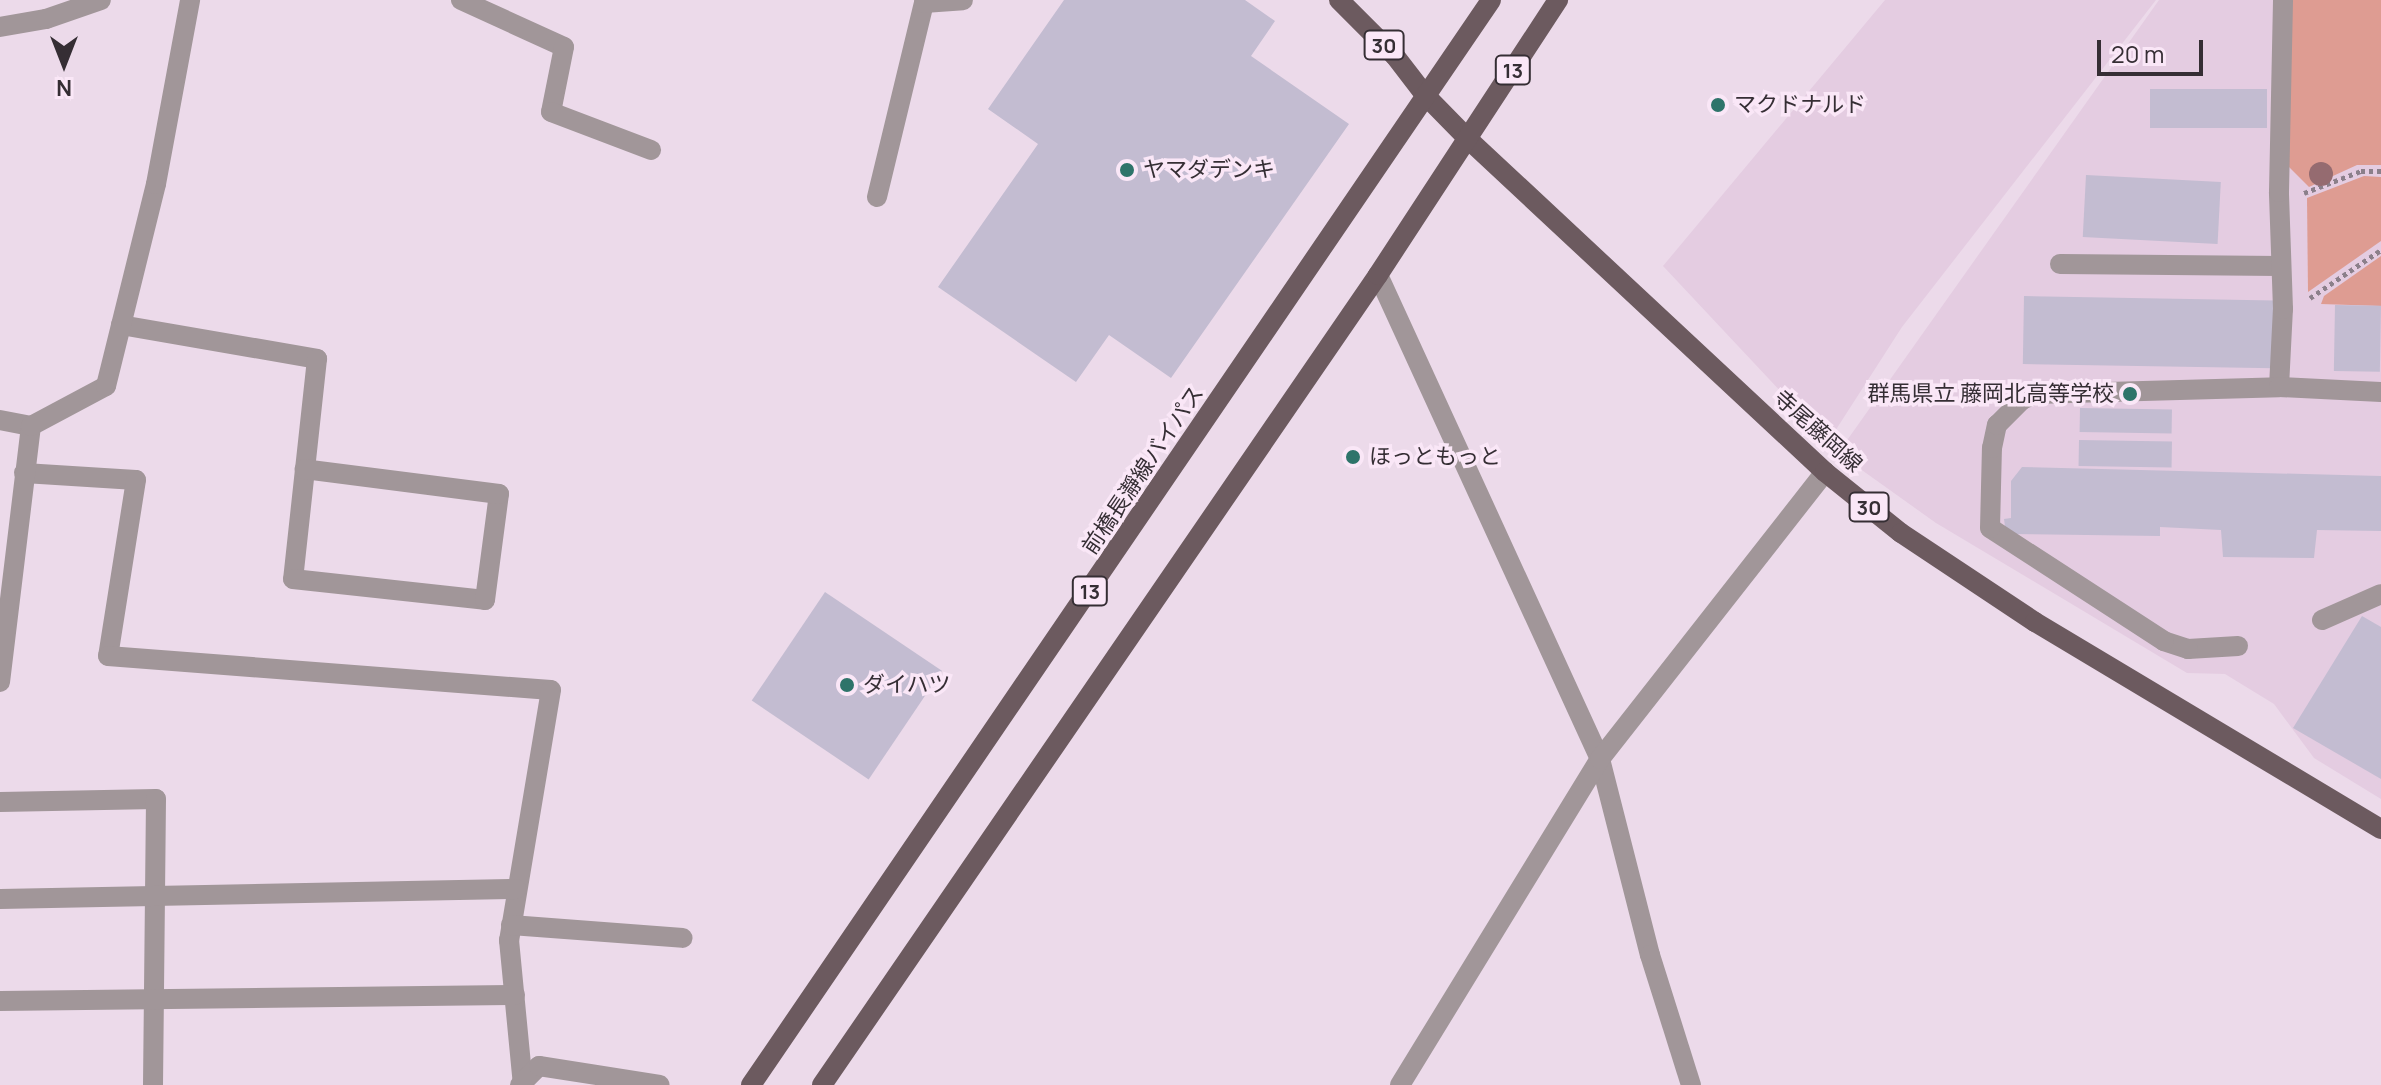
<!DOCTYPE html>
<html>
<head>
<meta charset="utf-8">
<style>
	body { margin:0 }
	#map { position:relative; width:2381px; height:1085px; overflow:hidden; background:#ecdaea; font-family:Manrope,"Noto Sans JP",sans-serif }
	div>[style] { position:absolute }
	.built>* { inset:0; background:#e4cce1 }
	.green>* { inset:0; background:#de9c92 }
	.building>* { inset:0; background:#c3bcd1; transform-origin:0 0 }
	.path>* { height:5px; margin-top:-2.5px; transform-origin:0; background:repeating-linear-gradient(90deg,#8b7f8a 0 4px,transparent 0 8px) }
	.service>* { height:20px; margin:-10px; padding:0 10px; transform-origin:10px; border-radius:10px; background:#a19699 }
	.minor>* { height:20px; margin:-10px; padding:0 10px; transform-origin:10px; border-radius:10px; background:#a19699 }
	.tertiary>* { height:20px; margin:-10px; padding:0 10px; transform-origin:10px; border-radius:10px; background:#a19699 }
	.primary>* { height:20px; margin:-10px; padding:0 10px; transform-origin:10px; border-radius:10px; background:#6c5a5f }
	.trees>* { width:24px; height:24px; margin:-12px; border-radius:50%; background:#956b70 }
	.dots>* { width:22px; height:22px; translate:-50% -50%; box-sizing:border-box; border:4px solid #fae7f7; border-radius:50% }
	span { translate:-50% -50%; white-space:nowrap; text-align:center; line-height:1.15; -webkit-text-stroke:7px #fae7f7; paint-order:stroke }
	.shield-label span { padding:2px 6px; background:#fae7f7; border:2px solid; border-radius:6px; -webkit-text-stroke-width:0 }
	.shield-label { font-size:20px; color:#352e34; font-weight:700 }
	.poi-label { font-size:22px; color:#352e34 }
	.left { translate:0 -50%; text-align:left }
	.right { translate:-100% -50%; text-align:right }
	.street-label { font-size:22px; color:#352e34 }
	.north { position:absolute; left:24px; top:24px; width:80px; height:80px; -webkit-text-stroke:6px #fae7f7; paint-order:stroke; rotate:180deg; font-size:22px; font-weight:700; line-height:32px; text-align:center; color:#352e34 }
	.north::after { content:''; display:block; margin:auto; width:28px; height:36px; background:#352e34; clip-path:polygon(50% 0,100% 100%,50% 72%,0 100%) }
	.scale { position:absolute; left:2097px; top:40px; width:106px; height:36px; box-sizing:border-box; border:4px solid #352e34; border-top:0; padding-left:10px; font-size:24px; line-height:28px; white-space:nowrap; color:#352e34; -webkit-text-stroke:6px #fae7f7; paint-order:stroke }
</style>
</head>
<body>
<div id="map">
	<div class="built">
		<i style="clip-path:polygon(1885px 0,2156px 0,1902px 327px,1828px 442px,1663px 266px)"></i>
		<i style="clip-path:polygon(2159px 0,2381px 0,2381px 799px,2314px 758px,2274px 704px,2225px 674px,2187px 673px,1936px 523px,1838px 453px)"></i>
	</div>
	<div class="green">
		<i style="clip-path:polygon(2288px 0,2381px 0,2381px 165px,2357px 165px,2309px 187px,2286px 164px)"></i>
		<i style="clip-path:polygon(2364px 176px,2381px 177px,2381px 241px,2308px 292px,2307px 198px)"></i>
		<i style="clip-path:polygon(2381px 256px,2381px 306px,2321px 304px,2324px 296px)"></i>
	</div>
	<div class="building">
		<i style="clip-path:polygon(1064px 0,1245px 0,1275px 21px,1251px 56px,1349px 124px,1171px 378px,1109px 335px,1076px 382px,938px 287px,1038px 144px,988px 109px)"></i>
		<i style="left:2150px;top:89px;width:117px;height:39px"></i>
		<i style="left:2086px;top:175px;width:135px;height:62px;rotate:3deg"></i>
		<i style="left:2024px;top:296px;width:251px;height:68px;rotate:1deg"></i>
		<i style="left:2335px;top:305px;width:46px;height:66px;rotate:1deg"></i>
		<i style="left:2080px;top:408px;width:92px;height:24px;rotate:1deg"></i>
		<i style="left:2079px;top:440px;width:93px;height:26px;rotate:1deg"></i>
		<i style="clip-path:polygon(2022px 467px,2381px 476px,2381px 531px,2317px 530px,2314px 558px,2223px 557px,2221px 530px,2160px 527px,2160px 536px,2006px 534px,2004px 519px,2011px 518px,2011px 481px)"></i>
		<i style="left:825px;top:592px;width:141px;height:131px;rotate:34deg"></i>
		<i style="clip-path:polygon(2362px 616px,2381px 627px,2381px 779px,2293px 728px)"></i>
	</div>
	<div class="path">
		<i style="left:2304px;top:193px;width:61px;rotate:-21.1deg"></i>
		<i style="left:2361px;top:171px;width:20px"></i>
		<i style="left:2310px;top:298px;width:86px;rotate:-34.1deg"></i>
	</div>
	<div class="service">
		<i style="left:2060px;top:264px;width:219px;rotate:0.5deg"></i>
		<i style="left:2279px;top:387px;width:78px;rotate:-87.1deg"></i>
		<i style="left:2283px;top:309px;width:117px;rotate:-92deg"></i>
		<i style="left:2279px;top:192px;width:192px;rotate:-88.8deg"></i>
		<i style="left:2322px;top:620px;width:64px;rotate:-23.8deg"></i>
		<i style="left:2238px;top:646px;width:50px;rotate:176.6deg"></i>
		<i style="left:2188px;top:649px;width:25px;rotate:-162deg"></i>
		<i style="left:2164px;top:641px;width:207px;rotate:-147deg"></i>
		<i style="left:1990px;top:528px;width:80px;rotate:-88.6deg"></i>
		<i style="left:1992px;top:448px;width:24px;rotate:-78deg"></i>
		<i style="left:1997px;top:425px;width:35px;rotate:-45deg"></i>
		<i style="left:2022px;top:400px;width:14px;rotate:-25deg"></i>
		<i style="left:2035px;top:394px;width:244px;rotate:-1.6deg"></i>
		<i style="left:2279px;top:387px;width:102px;rotate:2.8deg"></i>
	</div>
	<div class="minor">
		<i style="left:461px;top:0;width:113px;rotate:24.5deg"></i>
		<i style="left:564px;top:47px;width:66px;rotate:101.3deg"></i>
		<i style="left:551px;top:112px;width:107px;rotate:20.8deg"></i>
		<i style="left:877px;top:197px;width:200px;rotate:-76.4deg"></i>
		<i style="left:924px;top:3px;width:39px;rotate:-4deg"></i>
		<i style="left:1378px;top:275px;width:532px;rotate:65.36deg"></i>
		<i style="left:1600px;top:759px;width:202px;rotate:75.7deg"></i>
		<i style="left:1650px;top:955px;width:136px;rotate:72.5deg"></i>
		<i style="left:121px;top:325px;width:199px;rotate:9.8deg"></i>
		<i style="left:317px;top:359px;width:221px;rotate:96.2deg"></i>
		<i style="left:293px;top:579px;width:193px;rotate:6.2deg"></i>
		<i style="left:485px;top:600px;width:107px;rotate:-82.5deg"></i>
		<i style="left:499px;top:494px;width:196px;rotate:-172.7deg"></i>
		<i style="left:0;top:420px;width:32px;rotate:11deg"></i>
		<i style="left:24px;top:473px;width:112px;rotate:3.6deg"></i>
		<i style="left:136px;top:480px;width:178px;rotate:99deg"></i>
		<i style="left:108px;top:656px;width:444px;rotate:4.4deg"></i>
		<i style="left:551px;top:690px;width:254px;rotate:99.5deg"></i>
		<i style="left:509px;top:940px;width:146px;rotate:84.5deg"></i>
		<i style="left:0;top:682px;width:258px;rotate:-83.1deg"></i>
		<i style="left:31px;top:426px;width:85px;rotate:-28.1deg"></i>
		<i style="left:106px;top:386px;width:208px;rotate:-76.1deg"></i>
		<i style="left:156px;top:184px;width:187px;rotate:-79.5deg"></i>
		<i style="left:0;top:802px;width:156px;rotate:-1.1deg"></i>
		<i style="left:156px;top:799px;width:286px;rotate:90.6deg"></i>
		<i style="left:0;top:899px;width:516px;rotate:-1.11deg"></i>
		<i style="left:511px;top:925px;width:172px;rotate:4.3deg"></i>
		<i style="left:0;top:1001px;width:515px;rotate:-0.67deg"></i>
		<i style="left:520px;top:1085px;width:27px;rotate:-45deg"></i>
		<i style="left:539px;top:1066px;width:122px;rotate:8.9deg"></i>
		<i style="left:1400px;top:1085px;width:382px;rotate:-58.5deg"></i>
		<i style="left:1600px;top:759px;width:365px;rotate:-51.9deg"></i>
	</div>
	<div class="tertiary">
		<i style="left:0;top:27px;width:47px;rotate:-9.9deg"></i>
		<i style="left:46px;top:19px;width:58px;rotate:-19.1deg"></i>
	</div>
	<div class="primary">
		<i style="left:1339px;top:0;width:79px;rotate:45deg"></i>
		<i style="left:1395px;top:56px;width:49px;rotate:52.4deg"></i>
		<i style="left:1425px;top:95px;width:63px;rotate:45.6deg"></i>
		<i style="left:1469px;top:140px;width:487px;rotate:43deg"></i>
		<i style="left:1825px;top:472px;width:97px;rotate:38.8deg"></i>
		<i style="left:1901px;top:533px;width:161px;rotate:33.6deg"></i>
		<i style="left:2035px;top:622px;width:403px;rotate:30.9deg"></i>
		<i style="left:751px;top:1085px;width:1313px;rotate:-55.7deg"></i>
		<i style="left:822px;top:1085px;width:982px;rotate:-55.53deg"></i>
		<i style="left:1378px;top:275px;width:329px;rotate:-56.8deg"></i>
	</div>
	<div class="trees">
		<i style="left:2321px;top:174px"></i>
	</div>
	<div class="dots">
		<i style="left:1718px;top:105px;background:#2e746a"></i>
		<i style="left:1127px;top:170px;background:#2e746a"></i>
		<i style="left:2130px;top:394px;background:#2e746a"></i>
		<i style="left:1353px;top:457px;background:#2e746a"></i>
		<i style="left:847px;top:685px;background:#2e746a"></i>
	</div>
	<div class="shield-label">
		<span style="left:1384px;top:45px">30</span>
		<span style="left:1513px;top:70px">13</span>
		<span style="left:1869px;top:507px">30</span>
		<span style="left:1090px;top:591px">13</span>
	</div>
	<div class="poi-label">
		<span class="left" style="left:1734px;top:105px">マクドナルド</span>
		<span class="left" style="left:1143px;top:170px">ヤマダデンキ</span>
		<span class="right" style="left:2114px;top:394px">群馬県立 藤岡北高等学校</span>
		<span class="left" style="left:1369px;top:457px">ほっともっと</span>
		<span class="left" style="left:863px;top:685px">ダイハツ</span>
	</div>
	<div class="street-label">
		<span style="left:1818px;top:431px;rotate:42deg">寺尾藤岡線</span>
		<span style="left:1143px;top:470px;rotate:-56deg">前橋長瀞線バイパス</span>
	</div>
	<div class="north">N</div>
	<div class="scale">20 m</div>
</div>
</body>
</html>
